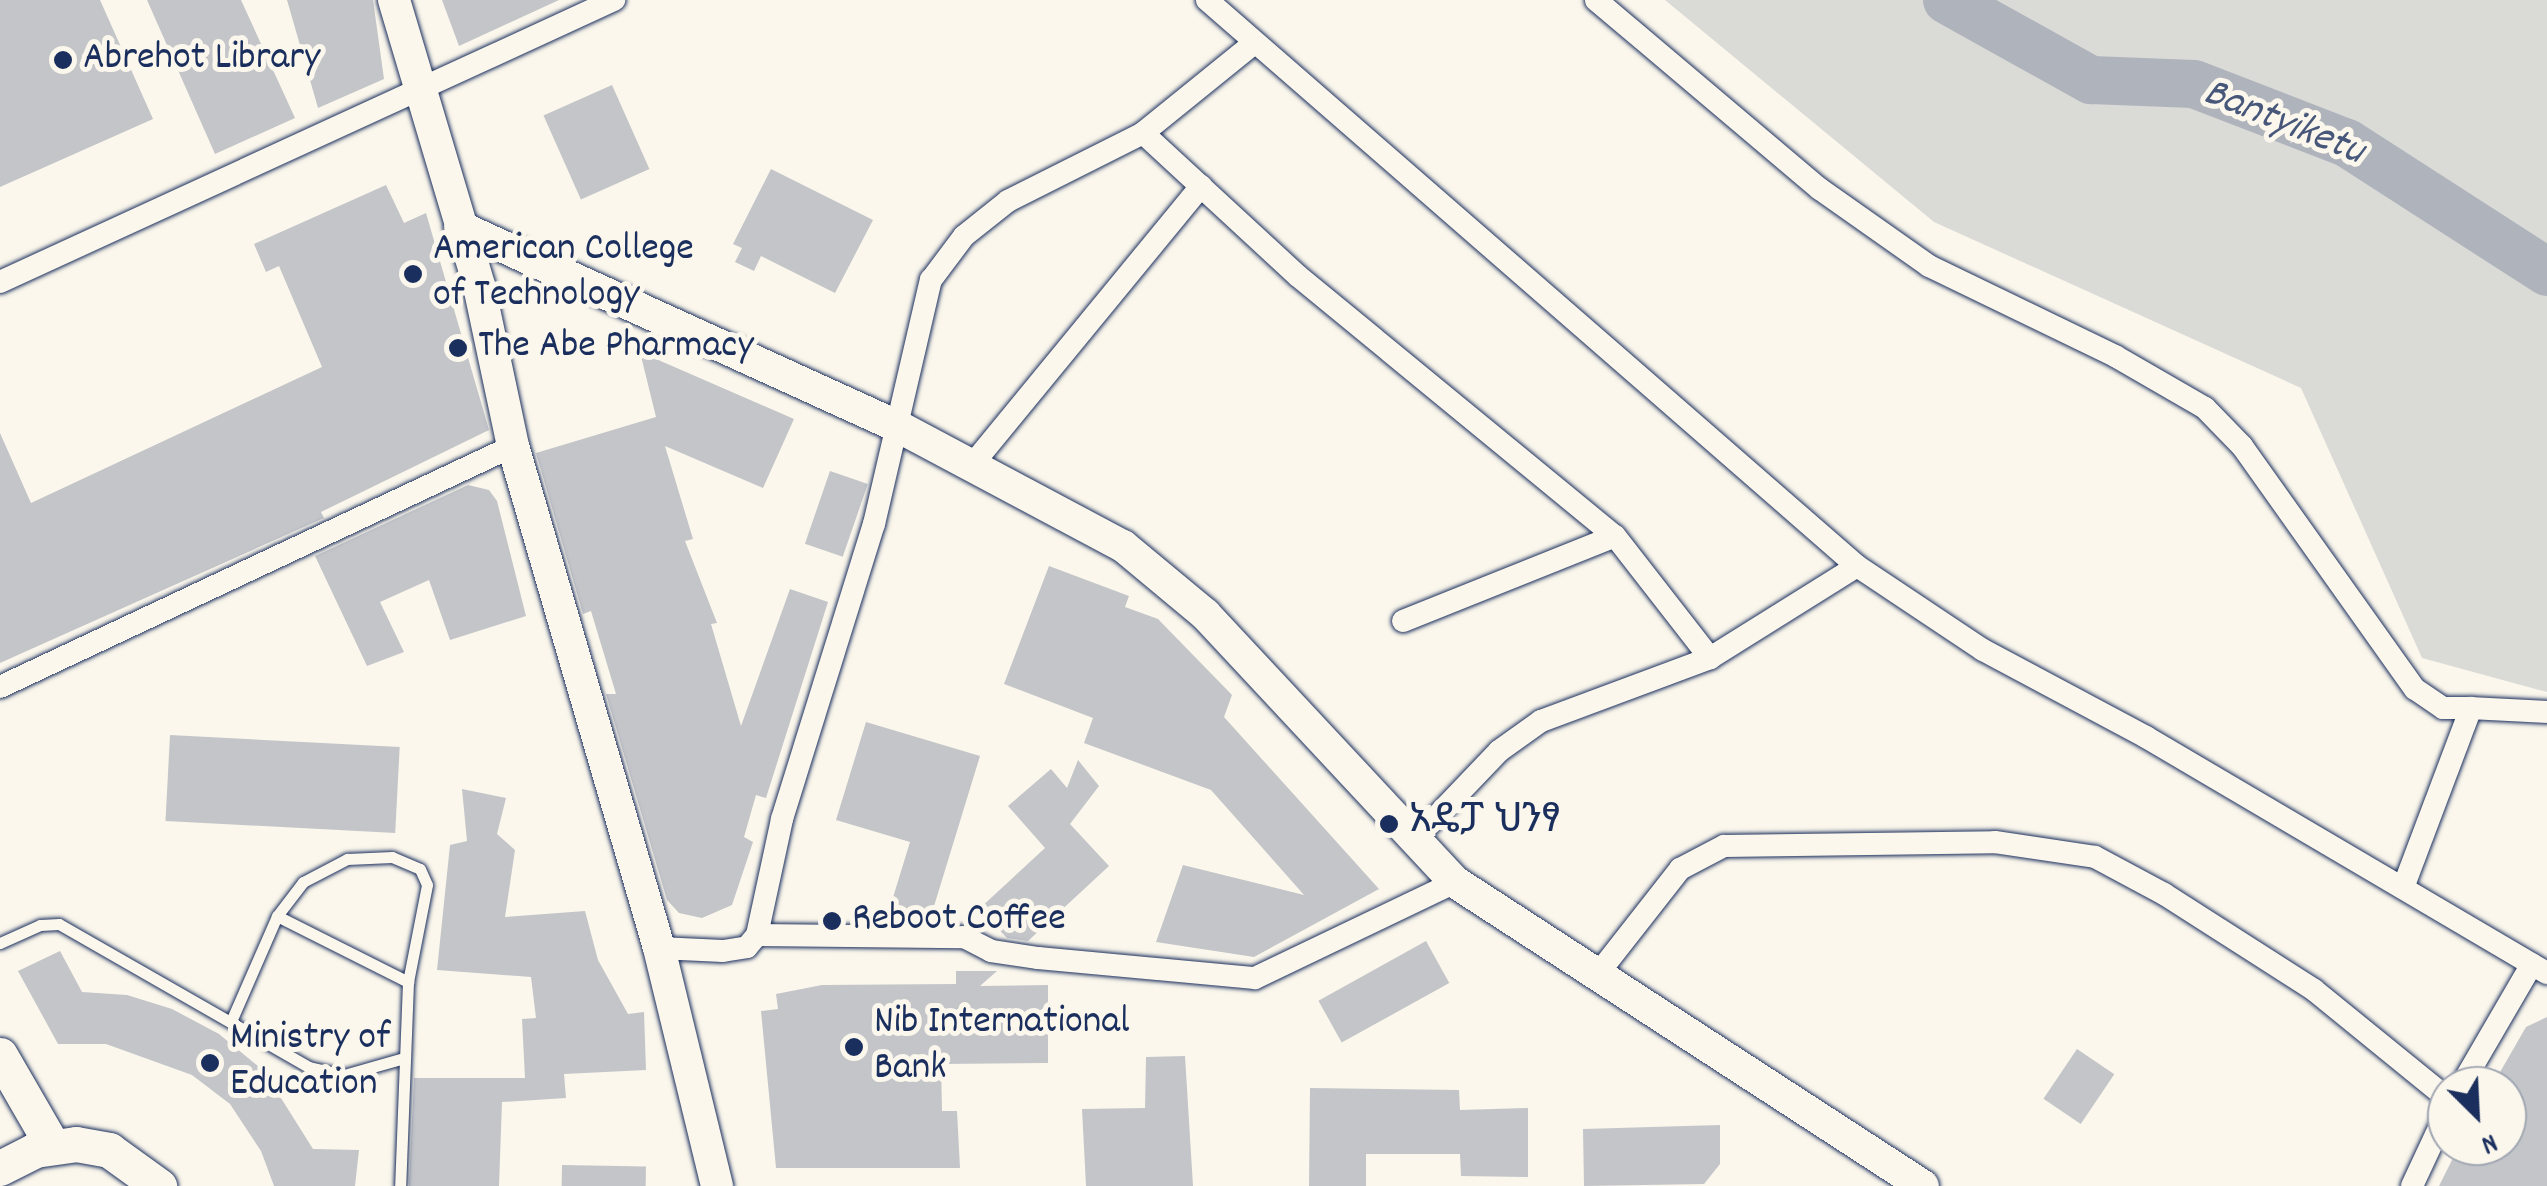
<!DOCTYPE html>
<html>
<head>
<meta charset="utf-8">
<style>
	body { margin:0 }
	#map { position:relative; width:2547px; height:1186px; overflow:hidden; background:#fbf7ec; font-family:Dekko,"Noto Sans Ethiopic",sans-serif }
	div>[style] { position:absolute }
	.green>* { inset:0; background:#dadad7 }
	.river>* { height:48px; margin:-24px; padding:0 24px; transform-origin:24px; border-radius:24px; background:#afb3bb }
	.building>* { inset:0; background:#c3c5c9; transform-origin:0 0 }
	.roads { filter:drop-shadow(0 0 2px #1b2f5e) drop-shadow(0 0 2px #1b2f5e) }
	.lane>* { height:11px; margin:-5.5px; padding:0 5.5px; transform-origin:5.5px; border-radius:5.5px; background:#fbf7ec }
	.street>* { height:22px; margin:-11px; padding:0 11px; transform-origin:11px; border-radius:11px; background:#fbf7ec }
	.secondary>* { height:32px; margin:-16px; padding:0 16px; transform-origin:16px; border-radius:16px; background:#fbf7ec }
	.primary>* { height:35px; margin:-17.5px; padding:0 17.5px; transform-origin:17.5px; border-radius:17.5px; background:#fbf7ec }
	.dots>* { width:28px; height:28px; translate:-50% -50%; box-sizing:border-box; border:5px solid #fbf7ec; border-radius:50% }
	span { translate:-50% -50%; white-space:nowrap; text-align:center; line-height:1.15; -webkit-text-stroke:10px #fbf7ec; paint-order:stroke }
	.poi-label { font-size:40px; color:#1b2f5e }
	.left { translate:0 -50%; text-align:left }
	.water-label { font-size:42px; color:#47577a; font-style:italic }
	.north { position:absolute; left:2427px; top:1066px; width:100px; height:100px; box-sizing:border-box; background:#fbf7ec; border:2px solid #a1a7b3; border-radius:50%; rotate:156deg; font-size:28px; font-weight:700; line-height:40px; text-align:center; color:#1b2f5e }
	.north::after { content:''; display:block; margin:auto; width:35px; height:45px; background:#1b2f5e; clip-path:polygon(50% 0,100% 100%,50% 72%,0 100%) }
</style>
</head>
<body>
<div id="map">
	<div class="green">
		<i style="clip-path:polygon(1665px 0,2547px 0,2547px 692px,2422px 658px,2301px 388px,1934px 222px)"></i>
	</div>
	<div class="river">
		<i style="left:1947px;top:0;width:165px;rotate:29.1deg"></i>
		<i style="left:2091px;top:80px;width:103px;rotate:2.2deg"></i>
		<i style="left:2194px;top:84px;width:164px;rotate:21.1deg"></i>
		<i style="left:2347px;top:143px;width:238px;rotate:32.8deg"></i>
	</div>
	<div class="building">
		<i style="clip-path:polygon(0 0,100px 0,153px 119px,0 187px)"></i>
		<i style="clip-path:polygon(147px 0,241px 0,295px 118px,215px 154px)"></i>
		<i style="clip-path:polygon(287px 0,373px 0,384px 79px,318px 108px)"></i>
		<i style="clip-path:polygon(442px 0,559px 0,459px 46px)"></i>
		<i style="left:612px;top:85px;width:92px;height:75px;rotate:66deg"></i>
		<i style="clip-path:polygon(771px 169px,873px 220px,835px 293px,761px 256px,754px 271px,735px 262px,742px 248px,733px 244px)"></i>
		<i style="clip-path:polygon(386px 185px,404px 223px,426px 213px,489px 430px,321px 512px,324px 518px,0 663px,0 433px,31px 503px,322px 367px,279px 266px,266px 272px,254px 244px)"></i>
		<i style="clip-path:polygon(640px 352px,794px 419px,763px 488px,665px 446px,693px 539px,685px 541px,717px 623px,711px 624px,741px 726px,790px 589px,828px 602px,766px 798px,756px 795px,744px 837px,753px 842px,732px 905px,702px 918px,679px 913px,667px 900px,606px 694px,616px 694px,591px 611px,583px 614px,536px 453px,656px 417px)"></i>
		<i style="left:830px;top:471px;width:40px;height:77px;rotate:19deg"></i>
		<i style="clip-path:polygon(468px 485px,489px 490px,497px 501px,526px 616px,450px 640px,429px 580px,380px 602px,404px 652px,367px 666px,315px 556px)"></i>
		<i style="clip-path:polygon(1049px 566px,1129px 596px,1125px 607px,1158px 619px,1232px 695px,1224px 717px,1379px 889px,1254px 957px,1156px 942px,1183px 865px,1304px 895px,1211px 790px,1084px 743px,1093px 718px,1004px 684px)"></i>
		<i style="clip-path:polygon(866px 722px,980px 756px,931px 916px,891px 904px,910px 842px,836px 820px)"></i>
		<i style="left:170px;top:735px;width:230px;height:86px;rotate:3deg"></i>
		<i style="clip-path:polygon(1078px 760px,1099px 786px,1070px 824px,1109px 866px,1028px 941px,1007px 938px,979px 909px,1045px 848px,1008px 806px,1051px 769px,1067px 788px)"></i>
		<i style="clip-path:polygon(462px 789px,506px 798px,497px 834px,515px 850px,505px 917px,585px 911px,598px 960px,628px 1014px,644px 1012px,646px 1070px,564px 1074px,566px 1098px,502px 1102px,499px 1186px,409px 1186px,414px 1078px,525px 1078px,522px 1019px,536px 1018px,531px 977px,437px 970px,450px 845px,467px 841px)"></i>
		<i style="left:1426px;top:941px;width:48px;height:123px;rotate:61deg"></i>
		<i style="clip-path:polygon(60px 951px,82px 992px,127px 995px,172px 1009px,219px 1034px,264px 1071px,313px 1149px,359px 1150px,355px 1186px,274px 1186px,261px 1151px,230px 1104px,192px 1075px,106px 1044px,58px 1044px,18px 971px)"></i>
		<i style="clip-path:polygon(956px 971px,997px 971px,980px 986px,1048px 985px,1048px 1063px,941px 1064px,942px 1111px,957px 1111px,960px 1168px,776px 1168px,761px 1011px,778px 1009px,776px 994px,822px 985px,956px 984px)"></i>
		<i style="clip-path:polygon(2547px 1017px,2547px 1186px,2439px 1186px,2459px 1146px,2507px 1146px,2507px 1086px,2492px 1086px,2526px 1027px)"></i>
		<i style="left:2077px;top:1049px;width:45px;height:60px;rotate:34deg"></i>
		<i style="clip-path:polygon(1185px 1056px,1193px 1186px,1086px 1186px,1082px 1109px,1145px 1108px,1146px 1057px)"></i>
		<i style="clip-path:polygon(1310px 1088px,1459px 1090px,1460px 1110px,1528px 1108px,1528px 1177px,1461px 1176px,1460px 1154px,1366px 1154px,1366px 1186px,1309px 1186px)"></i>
		<i style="clip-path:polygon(1720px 1125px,1720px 1164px,1704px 1184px,1584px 1186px,1583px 1129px)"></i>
		<i style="left:562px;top:1165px;width:84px;height:21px;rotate:1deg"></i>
	</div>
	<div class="roads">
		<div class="lane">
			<i style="left:277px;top:916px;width:147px;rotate:26.7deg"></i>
			<i style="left:408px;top:982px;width:204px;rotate:92.2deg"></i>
			<i style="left:0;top:943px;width:44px;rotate:-24.2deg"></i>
			<i style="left:40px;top:925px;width:19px;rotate:-3deg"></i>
			<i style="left:59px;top:924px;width:288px;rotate:29.8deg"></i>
			<i style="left:309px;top:1067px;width:36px;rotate:13deg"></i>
			<i style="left:344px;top:1075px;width:62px;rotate:-15.8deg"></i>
			<i style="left:232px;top:1019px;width:112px;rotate:-66.4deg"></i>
			<i style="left:277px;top:916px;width:43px;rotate:-52.6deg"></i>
			<i style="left:303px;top:882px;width:50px;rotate:-27.6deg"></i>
			<i style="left:347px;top:859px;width:45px;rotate:-2.5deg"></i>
			<i style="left:392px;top:857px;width:30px;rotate:23deg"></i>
			<i style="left:420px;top:869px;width:17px;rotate:66deg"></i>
			<i style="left:427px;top:885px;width:99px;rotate:101.1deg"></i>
		</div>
		<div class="street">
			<i style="left:1207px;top:0;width:862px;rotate:41.05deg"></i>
			<i style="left:1857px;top:566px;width:151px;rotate:33.7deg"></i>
			<i style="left:1983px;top:650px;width:185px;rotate:28.1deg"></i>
			<i style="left:2146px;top:737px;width:465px;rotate:30.5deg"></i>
			<i style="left:1596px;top:0;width:293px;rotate:40.2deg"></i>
			<i style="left:1820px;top:189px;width:133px;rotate:35.2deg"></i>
			<i style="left:1929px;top:266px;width:207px;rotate:25.8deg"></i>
			<i style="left:2115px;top:356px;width:104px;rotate:30deg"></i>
			<i style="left:2205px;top:408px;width:53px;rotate:45.8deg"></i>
			<i style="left:2242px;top:446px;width:298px;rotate:54.6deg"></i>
			<i style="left:2415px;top:689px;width:34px;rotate:34deg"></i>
			<i style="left:2443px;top:708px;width:28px"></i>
			<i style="left:2471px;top:708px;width:192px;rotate:110.7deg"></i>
			<i style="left:1143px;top:133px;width:211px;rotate:42.7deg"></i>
			<i style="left:1298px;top:276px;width:410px;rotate:39.4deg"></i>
			<i style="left:1615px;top:536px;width:155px;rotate:52.1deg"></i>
			<i style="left:0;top:282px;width:676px;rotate:-24.67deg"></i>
			<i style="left:972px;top:465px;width:361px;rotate:-50.6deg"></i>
			<i style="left:1403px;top:621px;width:228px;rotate:-21.8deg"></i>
			<i style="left:0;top:687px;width:567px;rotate:-25.16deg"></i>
			<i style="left:2471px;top:708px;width:76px;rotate:3deg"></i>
			<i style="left:1414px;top:840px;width:123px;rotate:-46.3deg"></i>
			<i style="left:1499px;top:751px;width:52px;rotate:-35.5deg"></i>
			<i style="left:1541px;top:721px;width:180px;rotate:-20.4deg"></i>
			<i style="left:1710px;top:658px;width:173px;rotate:-32deg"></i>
			<i style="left:757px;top:935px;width:207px;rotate:0.6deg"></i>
			<i style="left:964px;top:937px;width:30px;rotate:27deg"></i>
			<i style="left:991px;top:951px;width:48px;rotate:8.5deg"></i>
			<i style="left:1038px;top:958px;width:218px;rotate:5.3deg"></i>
			<i style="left:1255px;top:978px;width:222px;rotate:-25.6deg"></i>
			<i style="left:659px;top:948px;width:64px;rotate:2.7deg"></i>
			<i style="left:723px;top:951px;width:24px;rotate:-9deg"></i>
			<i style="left:747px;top:947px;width:16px;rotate:-50deg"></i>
			<i style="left:757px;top:935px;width:119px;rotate:-77.8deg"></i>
			<i style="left:782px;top:819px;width:309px;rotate:-72.7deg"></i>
			<i style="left:874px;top:524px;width:251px;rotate:-76.9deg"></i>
			<i style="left:931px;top:280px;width:55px;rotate:-53.1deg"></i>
			<i style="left:964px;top:236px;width:56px;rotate:-38.5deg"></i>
			<i style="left:1008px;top:201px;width:151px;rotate:-26.7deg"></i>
			<i style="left:1143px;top:133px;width:143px;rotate:-39deg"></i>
			<i style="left:1597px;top:975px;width:135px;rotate:-51.9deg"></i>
			<i style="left:1680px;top:869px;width:50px;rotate:-27.6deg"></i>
			<i style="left:1724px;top:846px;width:271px;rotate:-0.8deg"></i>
			<i style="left:1995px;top:842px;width:101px;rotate:8.5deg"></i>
			<i style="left:2095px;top:857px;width:78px;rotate:28.2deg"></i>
			<i style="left:2164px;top:894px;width:178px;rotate:32.6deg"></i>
			<i style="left:2314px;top:990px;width:171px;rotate:39.1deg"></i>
			<i style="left:2461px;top:1086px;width:141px;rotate:-59.8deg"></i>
			<i style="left:2412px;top:1186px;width:83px;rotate:-65deg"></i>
		</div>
		<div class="secondary">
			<i style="left:394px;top:0;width:298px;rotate:73.4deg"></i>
			<i style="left:479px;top:286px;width:164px;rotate:78deg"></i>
			<i style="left:513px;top:446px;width:523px;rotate:73.78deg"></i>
			<i style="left:659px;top:948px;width:245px;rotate:76.3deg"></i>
			<i style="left:460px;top:227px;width:482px;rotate:24.5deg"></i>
			<i style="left:899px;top:427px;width:254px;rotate:28deg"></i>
			<i style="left:1123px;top:546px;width:107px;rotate:39.7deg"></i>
			<i style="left:1205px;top:614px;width:367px;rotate:47deg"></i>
			<i style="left:1455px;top:882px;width:558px;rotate:33.01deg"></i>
		</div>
		<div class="primary">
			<i style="left:0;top:1055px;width:104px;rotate:60deg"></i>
			<i style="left:0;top:1168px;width:39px;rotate:-27deg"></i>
			<i style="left:35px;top:1150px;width:41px;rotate:-8.3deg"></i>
			<i style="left:76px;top:1144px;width:34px;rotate:10deg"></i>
			<i style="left:109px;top:1150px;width:62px;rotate:35.8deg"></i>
		</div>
	</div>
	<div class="dots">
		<i style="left:63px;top:60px;background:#1b2f5e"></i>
		<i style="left:413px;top:274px;background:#1b2f5e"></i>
		<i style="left:458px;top:348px;background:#1b2f5e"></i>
		<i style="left:1389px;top:824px;background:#1b2f5e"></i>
		<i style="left:832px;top:921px;background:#1b2f5e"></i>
		<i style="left:854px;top:1047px;background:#1b2f5e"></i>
		<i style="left:210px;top:1063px;background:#1b2f5e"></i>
	</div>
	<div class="poi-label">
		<span class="left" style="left:83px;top:60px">Abrehot Library</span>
		<span class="left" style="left:433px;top:274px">American College<br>of Technology</span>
		<span class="left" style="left:478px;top:348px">The Abe Pharmacy</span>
		<span class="left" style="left:1409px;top:824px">አዴፓ ህንፃ</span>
		<span class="left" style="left:852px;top:921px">Reboot Coffee</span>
		<span class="left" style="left:874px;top:1047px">Nib International<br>Bank</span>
		<span class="left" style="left:230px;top:1063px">Ministry of<br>Education</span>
	</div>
	<div class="water-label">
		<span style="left:2283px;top:124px;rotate:22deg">Bantyiketu</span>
	</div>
	<div class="north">N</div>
</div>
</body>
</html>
